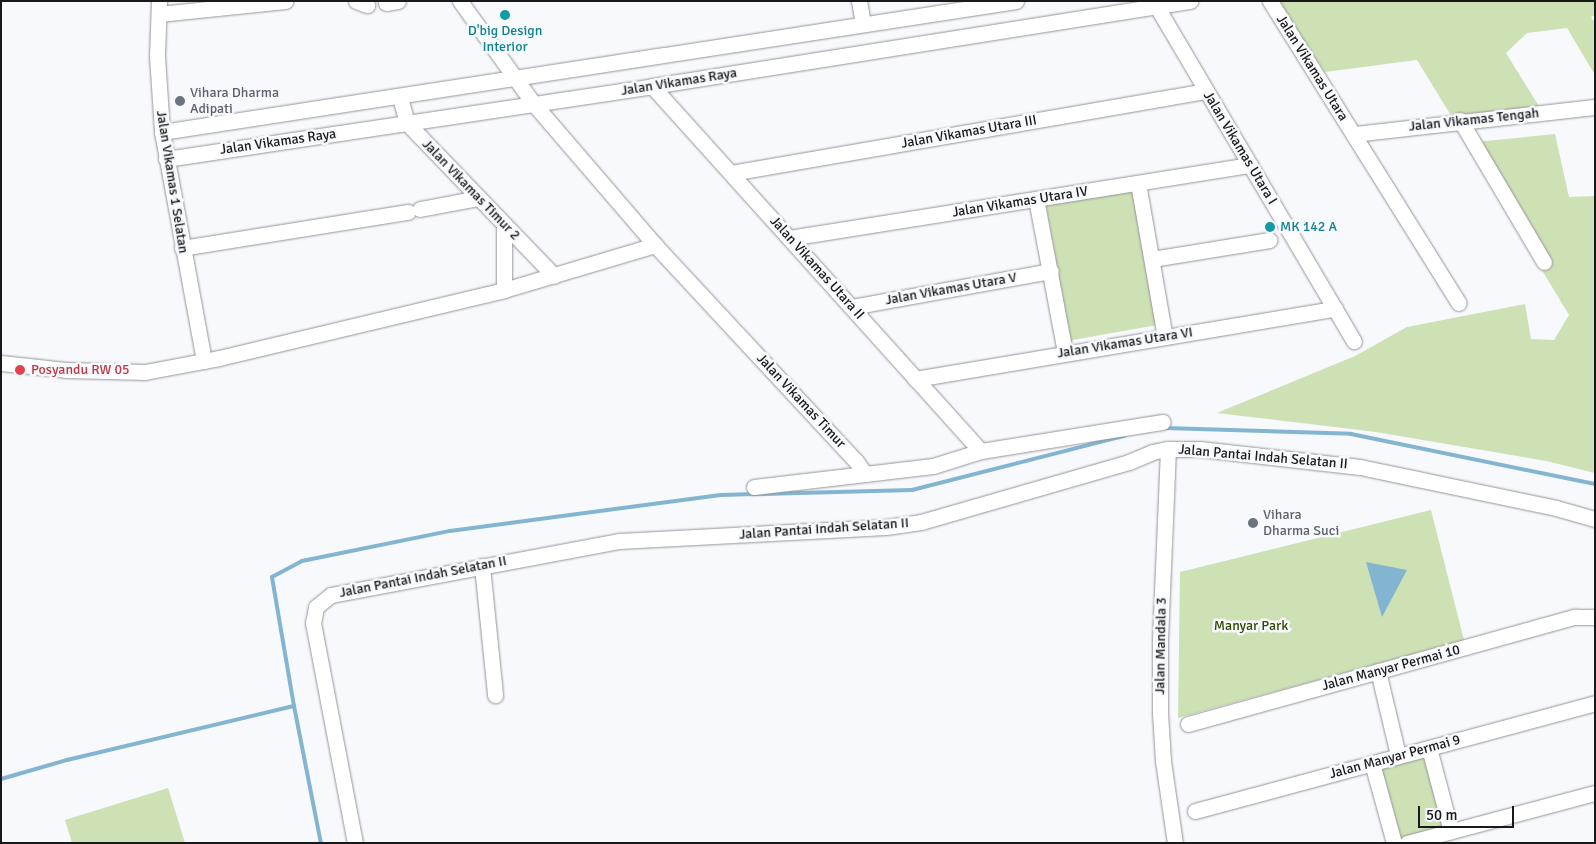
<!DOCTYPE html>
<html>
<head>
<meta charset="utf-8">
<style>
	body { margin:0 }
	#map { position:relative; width:1596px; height:844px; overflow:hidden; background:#f8f9fd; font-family:Signika,sans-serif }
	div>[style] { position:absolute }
	.green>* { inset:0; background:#cde1b5; transform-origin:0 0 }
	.water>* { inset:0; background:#83b5d1 }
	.stream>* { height:4px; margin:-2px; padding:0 2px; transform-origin:2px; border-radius:2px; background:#83b5d1 }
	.roads { filter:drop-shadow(0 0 1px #949498) drop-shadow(0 0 1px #949498) }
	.minor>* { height:15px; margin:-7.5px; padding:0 7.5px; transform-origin:7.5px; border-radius:7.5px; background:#fff }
	.dots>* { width:14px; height:14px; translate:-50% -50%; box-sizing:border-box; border:2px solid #f8f9fd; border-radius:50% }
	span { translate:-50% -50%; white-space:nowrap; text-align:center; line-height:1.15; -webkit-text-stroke:5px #f8f9fd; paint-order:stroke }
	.culture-label { font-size:14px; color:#0d838f }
	.left { translate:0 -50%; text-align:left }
	.street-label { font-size:14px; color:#18191a }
	.worship-label { font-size:14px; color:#5b616d }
	.health-label { font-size:14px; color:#be3a42 }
	.park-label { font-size:14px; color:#304700 }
	.frame { position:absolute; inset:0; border:2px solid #18191a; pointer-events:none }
	.scale { position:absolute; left:1418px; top:806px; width:96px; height:22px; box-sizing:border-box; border:2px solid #18191a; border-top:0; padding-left:6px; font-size:15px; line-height:18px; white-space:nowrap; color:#18191a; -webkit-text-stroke:4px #f8f9fd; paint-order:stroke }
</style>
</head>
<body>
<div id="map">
	<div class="green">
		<i style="clip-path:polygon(1277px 1px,1595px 1px,1595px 15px,1591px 17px,1595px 23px,1595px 75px,1567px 28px,1527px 33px,1506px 53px,1542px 111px,1455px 122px,1417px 60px,1325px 72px)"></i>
		<i style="clip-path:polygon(1555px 134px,1569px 197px,1595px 196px,1595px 473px,1546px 461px,1376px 432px,1217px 413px,1355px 356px,1407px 327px,1525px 304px,1531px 339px,1554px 340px,1569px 315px,1465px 143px)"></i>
		<i style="left:1134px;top:185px;width:142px;height:90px;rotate:80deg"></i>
		<i style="clip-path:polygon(1431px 510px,1464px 640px,1178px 718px,1180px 572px)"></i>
		<i style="left:1423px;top:753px;width:81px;height:49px;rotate:72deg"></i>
		<i style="clip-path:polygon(168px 788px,185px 843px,72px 843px,65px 820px)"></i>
	</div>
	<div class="water">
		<i style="clip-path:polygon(1366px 562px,1407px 570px,1382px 617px)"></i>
	</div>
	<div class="stream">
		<i style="left:1165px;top:428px;width:186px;rotate:1.8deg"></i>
		<i style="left:1351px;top:434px;width:249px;rotate:11.6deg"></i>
		<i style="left:294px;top:706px;width:140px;rotate:78.9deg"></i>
		<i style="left:1px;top:779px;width:69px;rotate:-16.1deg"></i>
		<i style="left:67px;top:760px;width:233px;rotate:-13.4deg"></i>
		<i style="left:294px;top:706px;width:131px;rotate:-99.7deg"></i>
		<i style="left:272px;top:577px;width:34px;rotate:-28deg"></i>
		<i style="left:302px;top:561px;width:151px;rotate:-11.5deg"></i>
		<i style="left:450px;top:531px;width:273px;rotate:-7.6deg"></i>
		<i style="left:721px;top:495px;width:191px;rotate:-1.5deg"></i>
		<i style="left:912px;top:490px;width:219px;rotate:-14.3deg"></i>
	</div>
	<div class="roads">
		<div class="minor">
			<i style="left:159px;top:1px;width:55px;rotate:92.1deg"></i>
			<i style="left:157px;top:56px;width:76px;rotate:86.2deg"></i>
			<i style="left:162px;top:132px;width:233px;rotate:79.6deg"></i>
			<i style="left:356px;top:1px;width:12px;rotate:20deg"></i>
			<i style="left:460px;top:1px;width:125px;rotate:54.4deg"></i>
			<i style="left:533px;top:103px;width:187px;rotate:49.3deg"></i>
			<i style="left:655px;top:245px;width:295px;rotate:47.1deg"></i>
			<i style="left:856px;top:461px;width:16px;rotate:55deg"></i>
			<i style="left:865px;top:474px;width:68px;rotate:-6.7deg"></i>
			<i style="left:933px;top:466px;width:50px;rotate:-17.4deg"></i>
			<i style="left:981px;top:451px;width:184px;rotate:-9.1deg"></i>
			<i style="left:859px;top:1px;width:23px;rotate:80deg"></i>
			<i style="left:1270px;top:1px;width:356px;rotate:58deg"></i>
			<i style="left:386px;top:3px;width:12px;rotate:-9deg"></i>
			<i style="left:1157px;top:7px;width:388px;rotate:59.5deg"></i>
			<i style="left:159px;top:14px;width:127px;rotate:-5.9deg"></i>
			<i style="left:652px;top:86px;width:491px;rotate:48deg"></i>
			<i style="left:400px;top:97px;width:27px;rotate:75deg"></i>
			<i style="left:407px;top:123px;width:212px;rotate:46.1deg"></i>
			<i style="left:1460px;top:120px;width:165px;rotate:59.4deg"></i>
			<i style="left:162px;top:132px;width:864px;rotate:-8.72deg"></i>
			<i style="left:1354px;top:134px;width:243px;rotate:-6.4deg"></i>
			<i style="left:166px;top:159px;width:491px;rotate:-8.5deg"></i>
			<i style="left:652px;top:86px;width:545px;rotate:-8.98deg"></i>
			<i style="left:731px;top:173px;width:482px;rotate:-9.8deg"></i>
			<i style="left:1138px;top:183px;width:156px;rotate:80.1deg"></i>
			<i style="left:1036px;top:199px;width:157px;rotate:79.3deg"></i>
			<i style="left:420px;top:209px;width:60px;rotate:-10.6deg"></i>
			<i style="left:504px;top:224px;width:66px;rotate:90deg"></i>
			<i style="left:789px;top:238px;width:467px;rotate:-9deg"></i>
			<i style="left:182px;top:248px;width:229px;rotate:-9.1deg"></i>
			<i style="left:1152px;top:259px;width:119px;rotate:-9.2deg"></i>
			<i style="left:851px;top:307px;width:203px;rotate:-10.2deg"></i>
			<i style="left:1px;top:363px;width:65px;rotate:6.1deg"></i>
			<i style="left:66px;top:370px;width:79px;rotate:1.5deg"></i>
			<i style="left:145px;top:372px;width:75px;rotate:-10.7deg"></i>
			<i style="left:219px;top:358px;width:293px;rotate:-13.4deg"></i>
			<i style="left:504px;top:290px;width:158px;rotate:-16.6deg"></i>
			<i style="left:915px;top:379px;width:426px;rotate:-9.5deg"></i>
			<i style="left:1168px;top:449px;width:193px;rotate:92.4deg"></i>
			<i style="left:1160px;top:642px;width:71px;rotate:90deg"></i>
			<i style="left:1160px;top:713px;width:48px;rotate:86.4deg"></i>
			<i style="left:1163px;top:761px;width:83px;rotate:81.7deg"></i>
			<i style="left:754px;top:487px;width:112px;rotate:-6.7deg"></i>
			<i style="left:482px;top:566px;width:130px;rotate:84.2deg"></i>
			<i style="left:1378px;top:671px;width:86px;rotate:76.6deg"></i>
			<i style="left:1188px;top:724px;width:402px;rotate:-15.5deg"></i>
			<i style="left:1575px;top:617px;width:20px"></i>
			<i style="left:1429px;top:748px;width:86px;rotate:75.2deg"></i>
			<i style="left:1372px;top:763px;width:83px;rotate:74.6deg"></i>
			<i style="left:1195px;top:811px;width:414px;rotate:-15.1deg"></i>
			<i style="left:355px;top:843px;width:224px;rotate:-100.8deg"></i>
			<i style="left:313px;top:623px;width:16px;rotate:-79deg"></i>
			<i style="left:316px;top:607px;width:19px;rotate:-39deg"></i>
			<i style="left:331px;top:595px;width:293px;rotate:-10.6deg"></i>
			<i style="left:619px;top:541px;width:267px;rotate:-3deg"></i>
			<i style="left:886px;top:527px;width:35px;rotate:-8deg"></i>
			<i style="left:921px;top:522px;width:216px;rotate:-16.1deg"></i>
			<i style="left:1129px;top:462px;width:25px;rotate:-23deg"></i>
			<i style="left:1152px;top:452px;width:16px;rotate:-11deg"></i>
			<i style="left:1168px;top:449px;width:32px"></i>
			<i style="left:1200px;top:449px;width:161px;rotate:6.4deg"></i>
			<i style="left:1360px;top:467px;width:200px;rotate:11.8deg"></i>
			<i style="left:1556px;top:508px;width:41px;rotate:15.8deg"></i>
			<i style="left:1407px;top:843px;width:195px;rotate:-14.9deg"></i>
		</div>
	</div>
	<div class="dots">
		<i style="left:505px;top:15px;background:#0f9aa8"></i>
		<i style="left:180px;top:101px;background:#6b7280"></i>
		<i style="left:1270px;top:227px;background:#0f9aa8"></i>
		<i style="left:20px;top:370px;background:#e0444e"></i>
		<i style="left:1253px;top:523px;background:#6b7280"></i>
	</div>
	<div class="culture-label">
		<span style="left:505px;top:39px">D'big Design<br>Interior</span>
		<span class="left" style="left:1280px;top:227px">MK 142 A</span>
	</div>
	<div class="street-label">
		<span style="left:1312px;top:68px;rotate:58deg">Jalan Vikamas Utara</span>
		<span style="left:679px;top:82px;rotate:-9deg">Jalan Vikamas Raya</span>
		<span style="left:1474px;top:120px;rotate:-6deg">Jalan Vikamas Tengah</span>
		<span style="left:969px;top:132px;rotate:-10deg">Jalan Vikamas Utara III</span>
		<span style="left:278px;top:142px;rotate:-8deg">Jalan Vikamas Raya</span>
		<span style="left:1240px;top:148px;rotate:59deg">Jalan Vikamas Utara I</span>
		<span style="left:172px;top:182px;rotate:81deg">Jalan Vikamas 1 Selatan</span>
		<span style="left:471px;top:190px;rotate:46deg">Jalan Vikamas Timur 2</span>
		<span style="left:1020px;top:202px;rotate:-9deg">Jalan Vikamas Utara IV</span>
		<span style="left:817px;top:268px;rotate:48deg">Jalan Vikamas Utara II</span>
		<span style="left:951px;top:289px;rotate:-10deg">Jalan Vikamas Utara V</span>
		<span style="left:1125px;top:343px;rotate:-9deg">Jalan Vikamas Utara VI</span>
		<span style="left:801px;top:401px;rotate:47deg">Jalan Vikamas Timur</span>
		<span style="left:1263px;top:457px;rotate:5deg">Jalan Pantai Indah Selatan II</span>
		<span style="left:824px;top:529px;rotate:-4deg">Jalan Pantai Indah Selatan II</span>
		<span style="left:423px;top:577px;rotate:-11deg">Jalan Pantai Indah Selatan II</span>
		<span style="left:1161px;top:646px;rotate:-89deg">Jalan Mandala 3</span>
		<span style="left:1391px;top:668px;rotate:-15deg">Jalan Manyar Permai 10</span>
		<span style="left:1395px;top:757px;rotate:-15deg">Jalan Manyar Permai 9</span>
	</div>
	<div class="worship-label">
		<span class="left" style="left:190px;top:101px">Vihara Dharma<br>Adipati</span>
		<span class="left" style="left:1263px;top:523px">Vihara<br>Dharma Suci</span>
	</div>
	<div class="health-label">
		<span class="left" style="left:31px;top:370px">Posyandu RW 05</span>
	</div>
	<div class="park-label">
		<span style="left:1251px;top:626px">Manyar Park</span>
	</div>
	<div class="frame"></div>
	<div class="scale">50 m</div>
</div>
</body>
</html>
